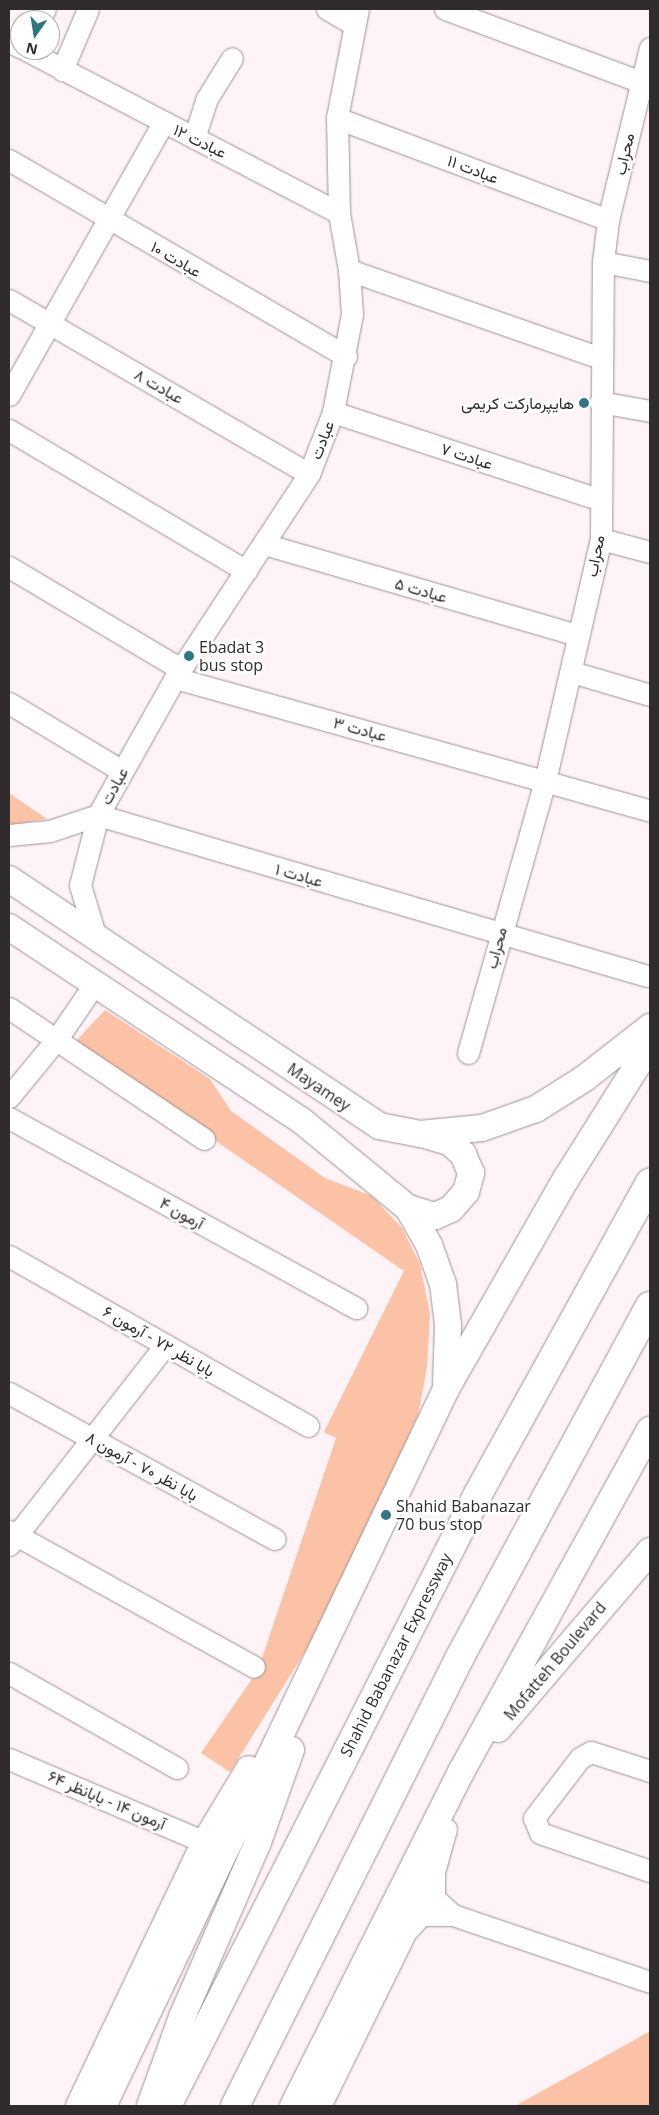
<!DOCTYPE html>
<html>
<head>
<meta charset="utf-8">
<style>
	body { margin:0 }
	#map { position:relative; width:659px; height:2115px; overflow:hidden; background:#fef3f7; font-family:"Open Sans",Vazirmatn,sans-serif }
	div>[style] { position:absolute }
	.green>* { inset:0; background:#fcc2a6 }
	.roads { filter:drop-shadow(0 0 1px #9e9297) drop-shadow(0 0 1px #9e9297) }
	.minor>* { height:21px; margin:-10.5px; padding:0 10.5px; transform-origin:10.5px; border-radius:10.5px; background:#fff }
	.major>* { height:26px; margin:-13px; padding:0 13px; transform-origin:13px; border-radius:13px; background:#fff }
	.highway>* { height:28px; margin:-14px; padding:0 14px; transform-origin:14px; border-radius:14px; background:#fff }
	.dots>* { width:14px; height:14px; translate:-50% -50%; box-sizing:border-box; border:2px solid #fff; border-radius:50% }
	span { translate:-50% -50%; white-space:nowrap; text-align:center; line-height:1.15; -webkit-text-stroke:5px #fff; paint-order:stroke }
	.street-label { font-size:16px; color:#302b2d }
	.poi-label { font-size:16px; color:#302b2d }
	.right { translate:-100% -50%; text-align:right }
	.left { translate:0 -50%; text-align:left }
	.frame { position:absolute; inset:0; border:10px solid #302b2d; pointer-events:none }
	.north { position:absolute; left:10px; top:10px; width:50px; height:50px; box-sizing:border-box; background:#fff; border:1px solid #acaaab; border-radius:50%; rotate:193deg; font-size:14px; font-weight:700; line-height:20px; text-align:center; color:#302b2d }
	.north::after { content:''; display:block; margin:auto; width:18px; height:22px; background:#2f7781; clip-path:polygon(50% 0,100% 100%,50% 72%,0 100%) }
</style>
</head>
<body>
<div id="map">
	<div class="green">
		<i style="clip-path:polygon(9px 793px,47px 819px,9px 825px)"></i>
		<i style="clip-path:polygon(105px 1010px,210px 1079px,231px 1111px,325px 1178px,372px 1196px,402px 1228px,420px 1264px,430px 1314px,427px 1367px,418px 1415px,326px 1618px,230px 1772px,201px 1753px,258px 1670px,336px 1438px,324px 1432px,404px 1271px,74px 1043px)"></i>
		<i style="clip-path:polygon(650px 2031px,650px 2106px,515px 2106px,638px 2038px)"></i>
	</div>
	<div class="roads">
		<div class="minor">
			<i style="left:327px;top:9px;width:32px;rotate:30deg"></i>
			<i style="left:445px;top:9px;width:209px;rotate:20.4deg"></i>
			<i style="left:40px;top:20px;width:12px;rotate:-66deg"></i>
			<i style="left:9px;top:41px;width:13px;rotate:29deg"></i>
			<i style="left:26px;top:50px;width:353px;rotate:27.5deg"></i>
			<i style="left:62px;top:70px;width:66px;rotate:-66.9deg"></i>
			<i style="left:337px;top:118px;width:290px;rotate:20.6deg"></i>
			<i style="left:194px;top:138px;width:40px;rotate:-72deg"></i>
			<i style="left:206px;top:100px;width:49px;rotate:-58.2deg"></i>
			<i style="left:9px;top:160px;width:390px;rotate:30.2deg"></i>
			<i style="left:603px;top:262px;width:48px;rotate:10.8deg"></i>
			<i style="left:349px;top:270px;width:266px;rotate:19.3deg"></i>
			<i style="left:9px;top:300px;width:347px;rotate:30.1deg"></i>
			<i style="left:9px;top:395px;width:313px;rotate:-60.5deg"></i>
			<i style="left:600px;top:402px;width:51px;rotate:10.2deg"></i>
			<i style="left:333px;top:412px;width:282px;rotate:18.2deg"></i>
			<i style="left:9px;top:430px;width:276px;rotate:30.7deg"></i>
			<i style="left:601px;top:539px;width:51px;rotate:14.9deg"></i>
			<i style="left:264px;top:544px;width:327px;rotate:16.2deg"></i>
			<i style="left:9px;top:567px;width:200px;rotate:30.7deg"></i>
			<i style="left:572px;top:672px;width:81px;rotate:16.4deg"></i>
			<i style="left:175px;top:678px;width:493px;rotate:15.6deg"></i>
			<i style="left:9px;top:703px;width:132px;rotate:31deg"></i>
			<i style="left:98px;top:815px;width:572px;rotate:16.34deg"></i>
			<i style="left:9px;top:835px;width:41px;rotate:-5.6deg"></i>
			<i style="left:50px;top:831px;width:51px;rotate:-18.4deg"></i>
			<i style="left:96px;top:938px;width:55px;rotate:-106.8deg"></i>
			<i style="left:80px;top:885px;width:72px;rotate:-75.6deg"></i>
			<i style="left:98px;top:815px;width:157px;rotate:-60.7deg"></i>
			<i style="left:175px;top:678px;width:244px;rotate:-56.7deg"></i>
			<i style="left:309px;top:474px;width:66px;rotate:-68.8deg"></i>
			<i style="left:333px;top:412px;width:100px;rotate:-79deg"></i>
			<i style="left:352px;top:314px;width:44px;rotate:-93.9deg"></i>
			<i style="left:349px;top:270px;width:58px;rotate:-100deg"></i>
			<i style="left:339px;top:213px;width:95px;rotate:-91.2deg"></i>
			<i style="left:337px;top:118px;width:111px;rotate:-79.1deg"></i>
			<i style="left:9px;top:1008px;width:235px;rotate:33.9deg"></i>
			<i style="left:468px;top:1053px;width:283px;rotate:-74.2deg"></i>
			<i style="left:545px;top:781px;width:248px;rotate:-77deg"></i>
			<i style="left:601px;top:539px;width:277px;rotate:-89.6deg"></i>
			<i style="left:603px;top:262px;width:42px;rotate:-83.2deg"></i>
			<i style="left:608px;top:220px;width:177px;rotate:-76.3deg"></i>
			<i style="left:9px;top:1097px;width:74px;rotate:-50.5deg"></i>
			<i style="left:56px;top:1040px;width:69px;rotate:-55.6deg"></i>
			<i style="left:9px;top:1118px;width:396px;rotate:28.7deg"></i>
			<i style="left:9px;top:1256px;width:344px;rotate:29.6deg"></i>
			<i style="left:9px;top:1393px;width:303px;rotate:28.8deg"></i>
			<i style="left:9px;top:1531px;width:280px;rotate:29deg"></i>
			<i style="left:9px;top:1545px;width:254px;rotate:-52deg"></i>
			<i style="left:9px;top:1673px;width:193px;rotate:29.5deg"></i>
			<i style="left:9px;top:1759px;width:213px;rotate:23deg"></i>
			<i style="left:650px;top:1771px;width:62px;rotate:-162.1deg"></i>
			<i style="left:591px;top:1752px;width:13px;rotate:151deg"></i>
			<i style="left:580px;top:1758px;width:76px;rotate:127.5deg"></i>
			<i style="left:534px;top:1818px;width:16px;rotate:68deg"></i>
			<i style="left:540px;top:1833px;width:116px;rotate:19.1deg"></i>
			<i style="left:446px;top:1829px;width:45px;rotate:105.6deg"></i>
			<i style="left:434px;top:1872px;width:26px;rotate:90deg"></i>
			<i style="left:434px;top:1898px;width:25px;rotate:42deg"></i>
			<i style="left:403px;top:1935px;width:27px;rotate:-48deg"></i>
			<i style="left:421px;top:1915px;width:32px"></i>
			<i style="left:453px;top:1915px;width:208px;rotate:18.8deg"></i>
		</div>
		<div class="major">
			<i style="left:9px;top:879px;width:445px;rotate:33.7deg"></i>
			<i style="left:379px;top:1126px;width:42px;rotate:11deg"></i>
			<i style="left:420px;top:1134px;width:62px;rotate:-5.5deg"></i>
			<i style="left:482px;top:1128px;width:57px;rotate:-19.4deg"></i>
			<i style="left:536px;top:1109px;width:58px;rotate:-32.3deg"></i>
			<i style="left:585px;top:1078px;width:83px;rotate:-38.1deg"></i>
			<i style="left:9px;top:927px;width:351px;rotate:33.5deg"></i>
			<i style="left:302px;top:1121px;width:137px;rotate:39.4deg"></i>
			<i style="left:408px;top:1208px;width:43px;rotate:60.4deg"></i>
			<i style="left:429px;top:1245px;width:41px;rotate:70.3deg"></i>
			<i style="left:443px;top:1284px;width:41px;rotate:83deg"></i>
			<i style="left:448px;top:1325px;width:60px;rotate:91.9deg"></i>
			<i style="left:408px;top:1208px;width:28px;rotate:17deg"></i>
			<i style="left:435px;top:1216px;width:17px;rotate:-24deg"></i>
			<i style="left:451px;top:1209px;width:23px;rotate:-49deg"></i>
			<i style="left:466px;top:1192px;width:20px;rotate:-75deg"></i>
			<i style="left:471px;top:1173px;width:21px;rotate:-113deg"></i>
			<i style="left:463px;top:1154px;width:18px;rotate:-139deg"></i>
			<i style="left:449px;top:1142px;width:26px;rotate:-164deg"></i>
			<i style="left:498px;top:1729px;width:234px;rotate:-49.5deg"></i>
			<i style="left:79px;top:2106px;width:293px;rotate:-64.5deg"></i>
			<i style="left:205px;top:1842px;width:85px;rotate:-58.9deg"></i>
			<i style="left:103px;top:2106px;width:795px;rotate:-64.43deg"></i>
			<i style="left:446px;top:1389px;width:242px;rotate:-60.3deg"></i>
			<i style="left:566px;top:1179px;width:158px;rotate:-57.9deg"></i>
			<i style="left:150px;top:2106px;width:95px;rotate:-70.2deg"></i>
			<i style="left:182px;top:2017px;width:191px;rotate:-66.5deg"></i>
			<i style="left:258px;top:1842px;width:98px;rotate:-70.3deg"></i>
			<i style="left:293px;top:2106px;width:374px;rotate:-63.3deg"></i>
			<i style="left:461px;top:1772px;width:391px;rotate:-61.1deg"></i>
			<i style="left:318px;top:2106px;width:188px;rotate:-63.8deg"></i>
			<i style="left:401px;top:1937px;width:68px;rotate:-67.6deg"></i>
		</div>
		<div class="highway">
			<i style="left:167px;top:2106px;width:686px;rotate:-63.06deg"></i>
			<i style="left:478px;top:1494px;width:356px;rotate:-61.1deg"></i>
			<i style="left:235px;top:2106px;width:502px;rotate:-63.38deg"></i>
			<i style="left:460px;top:1657px;width:399px;rotate:-61.6deg"></i>
		</div>
	</div>
	<div class="dots">
		<i style="left:584px;top:403px;background:#2f7781"></i>
		<i style="left:189px;top:656px;background:#2f7781"></i>
		<i style="left:386px;top:1515px;background:#2f7781"></i>
	</div>
	<div class="street-label">
		<span style="left:200px;top:141px;rotate:26deg">عبادت ۱۲</span>
		<span style="left:624px;top:154px;rotate:-77deg">محراب</span>
		<span style="left:473px;top:169px;rotate:21deg">عبادت ۱۱</span>
		<span style="left:176px;top:259px;rotate:30deg">عبادت ۱۰</span>
		<span style="left:159px;top:386px;rotate:30deg">عبادت ۸</span>
		<span style="left:322px;top:440px;rotate:-69deg">عبادت</span>
		<span style="left:467px;top:456px;rotate:18deg">عبادت ۷</span>
		<span style="left:595px;top:556px;rotate:-79deg">محراب</span>
		<span style="left:421px;top:590px;rotate:16deg">عبادت ۵</span>
		<span style="left:360px;top:729px;rotate:15deg">عبادت ۳</span>
		<span style="left:114px;top:786px;rotate:-61deg">عبادت</span>
		<span style="left:299px;top:875px;rotate:16deg">عبادت ۱</span>
		<span style="left:496px;top:948px;rotate:-75deg">محراب</span>
		<span style="left:319px;top:1087px;rotate:34deg">Mayamey</span>
		<span style="left:182px;top:1213px;rotate:29deg">آرمون ۴</span>
		<span style="left:159px;top:1341px;rotate:30deg">بابا نظر ۷۲ - آرمون ۶</span>
		<span style="left:142px;top:1466px;rotate:29deg">بابا نظر ۷۰ - آرمون ۸</span>
		<span style="left:396px;top:1655px;rotate:-63deg">Shahid Babanazar Expressway</span>
		<span style="left:555px;top:1661px;rotate:-50deg">Mofatteh Boulevard</span>
		<span style="left:107px;top:1800px;rotate:23deg">آرمون ۱۴ - بابانظر ۶۴</span>
	</div>
	<div class="poi-label">
		<span class="right" style="left:574px;top:403px">هایپرمارکت کریمی</span>
		<span class="left" style="left:199px;top:656px">Ebadat 3<br>bus stop</span>
		<span class="left" style="left:396px;top:1515px">Shahid Babanazar<br>70 bus stop</span>
	</div>
	<div class="frame"></div>
	<div class="north">N</div>
</div>
</body>
</html>
